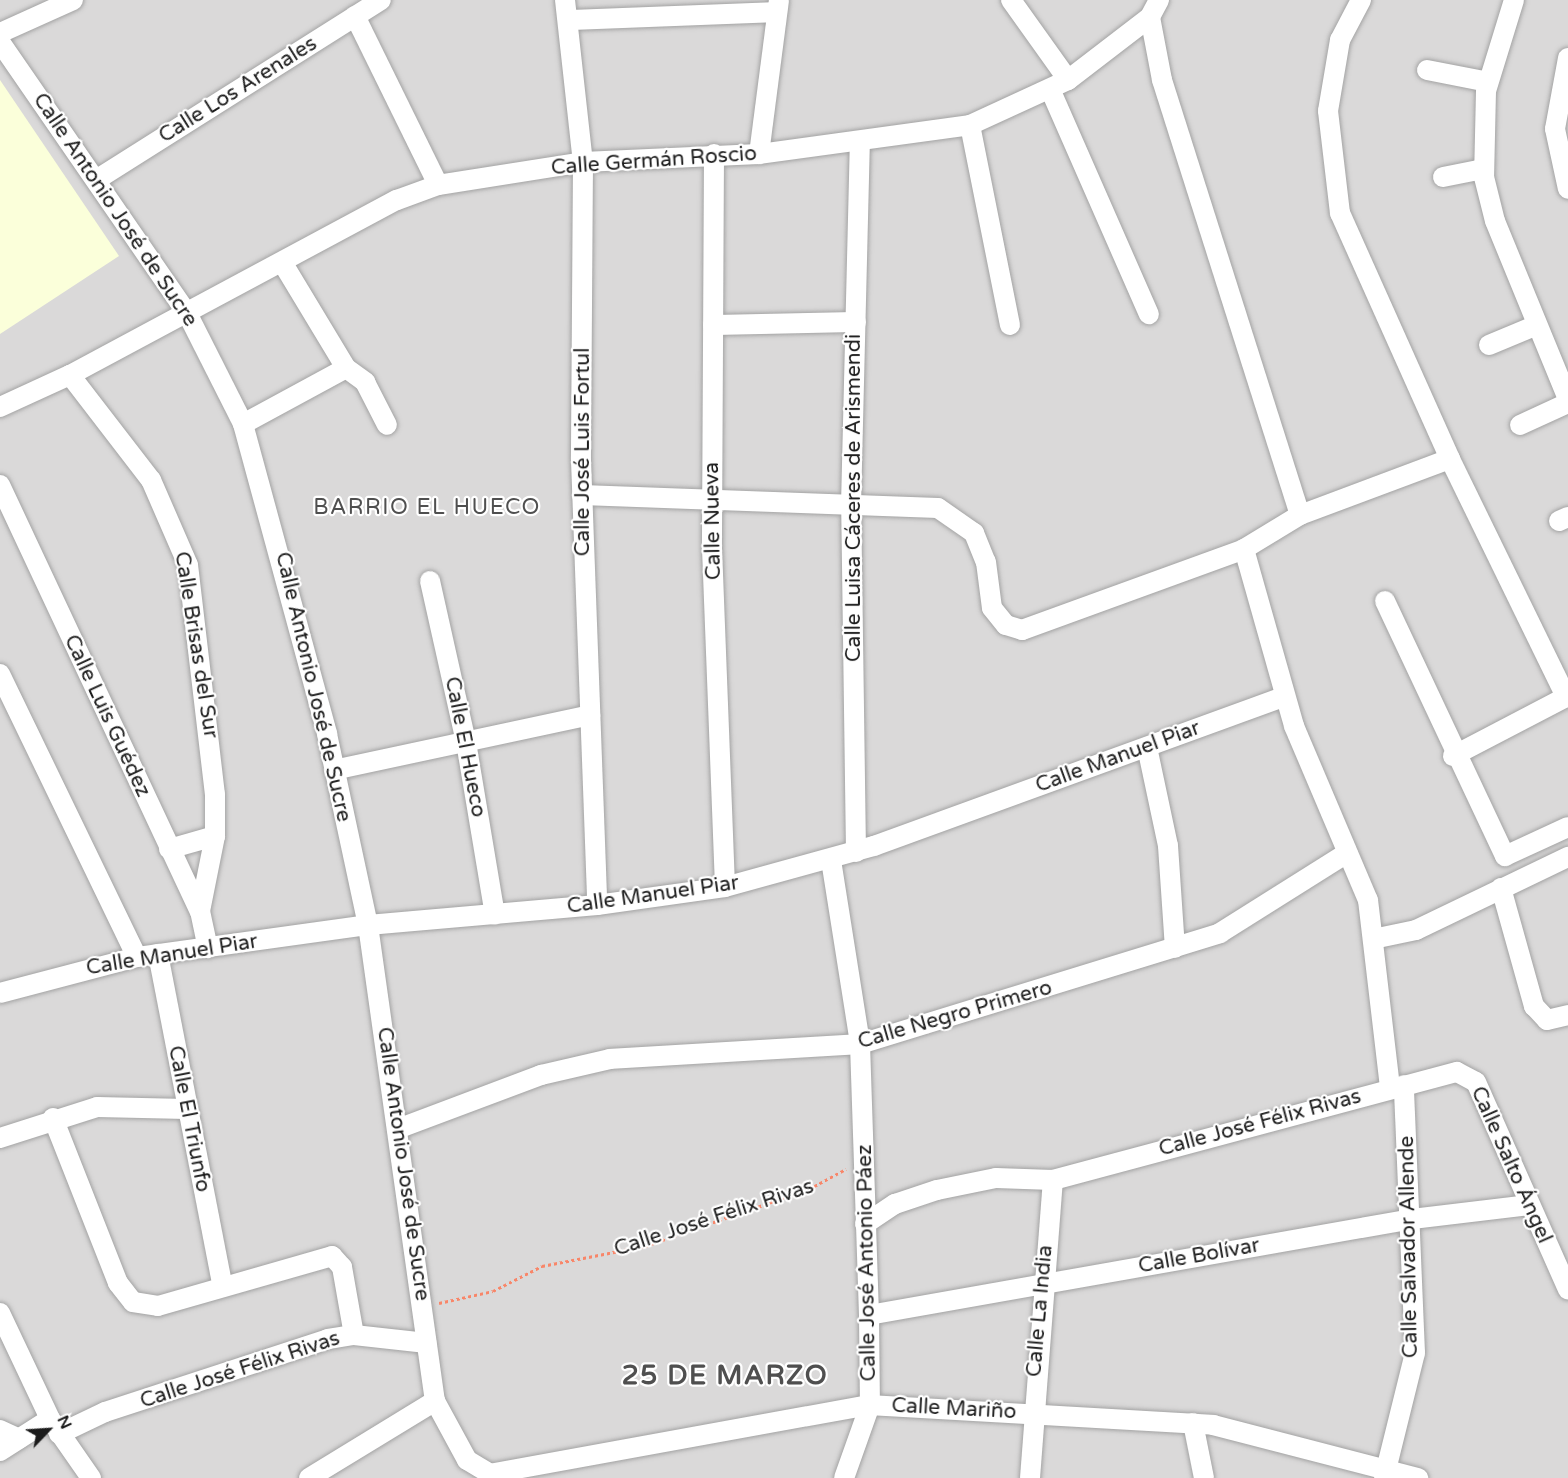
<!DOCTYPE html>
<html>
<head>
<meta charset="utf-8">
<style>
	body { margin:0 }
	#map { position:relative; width:1568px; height:1478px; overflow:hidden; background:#eeebe2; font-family:"Varela Round",sans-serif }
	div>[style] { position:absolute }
	.residential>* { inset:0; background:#dad9d9; transform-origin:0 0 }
	.education>* { inset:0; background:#fbffda }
	.path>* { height:3px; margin-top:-1.5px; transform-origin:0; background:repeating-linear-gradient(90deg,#f88669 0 3px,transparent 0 6px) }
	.roads { filter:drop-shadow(0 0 2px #a3a3a3) drop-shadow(0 0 2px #a3a3a3) }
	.minor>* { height:20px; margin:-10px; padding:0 10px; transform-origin:10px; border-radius:10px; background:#fff }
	span { translate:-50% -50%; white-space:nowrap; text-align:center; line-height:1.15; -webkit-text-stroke:4.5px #fff; paint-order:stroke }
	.street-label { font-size:21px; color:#1c1c1c }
	.neighbourhood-label { font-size:22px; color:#4f4f4f; letter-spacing:1.5px }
	.district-label { font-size:27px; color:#4f4f4f; font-weight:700; letter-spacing:1.5px }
	.north { position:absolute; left:18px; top:1400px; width:60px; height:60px; -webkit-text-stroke:4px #fff; paint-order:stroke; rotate:65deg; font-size:16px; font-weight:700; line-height:24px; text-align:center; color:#1c1c1c }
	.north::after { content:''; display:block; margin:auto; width:21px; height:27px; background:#1c1c1c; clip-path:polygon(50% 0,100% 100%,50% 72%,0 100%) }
</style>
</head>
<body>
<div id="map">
	<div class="residential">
		<i style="left:0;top:0;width:1568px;height:1478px"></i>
	</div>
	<div class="education">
		<i style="clip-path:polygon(0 80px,119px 256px,0 334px)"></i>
	</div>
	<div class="path">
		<i style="left:439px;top:1303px;width:55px;rotate:-12.5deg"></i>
		<i style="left:493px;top:1291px;width:55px;rotate:-27deg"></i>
		<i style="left:542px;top:1266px;width:105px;rotate:-11deg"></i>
		<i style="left:645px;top:1246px;width:174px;rotate:-19.2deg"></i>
		<i style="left:809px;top:1189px;width:42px;rotate:-28.4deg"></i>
	</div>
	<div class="roads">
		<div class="minor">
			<i style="left:565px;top:0;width:163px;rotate:83.7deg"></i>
			<i style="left:583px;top:162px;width:298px;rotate:90.4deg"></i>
			<i style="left:581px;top:460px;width:445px;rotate:87.9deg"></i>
			<i style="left:1011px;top:0;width:98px;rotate:54.5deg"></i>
			<i style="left:1159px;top:0;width:19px;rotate:118deg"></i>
			<i style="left:1150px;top:17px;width:64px;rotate:79.2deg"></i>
			<i style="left:1162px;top:80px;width:456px;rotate:72.4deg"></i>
			<i style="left:1361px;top:0;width:45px;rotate:117.7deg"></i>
			<i style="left:1340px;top:40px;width:72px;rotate:99.6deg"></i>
			<i style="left:1328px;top:111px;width:103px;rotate:83.3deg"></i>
			<i style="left:1340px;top:213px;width:269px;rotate:65.9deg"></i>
			<i style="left:1450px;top:459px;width:265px;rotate:64deg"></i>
			<i style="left:1514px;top:0;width:95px;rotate:107.1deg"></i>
			<i style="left:1486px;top:91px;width:86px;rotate:91.3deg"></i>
			<i style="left:1484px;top:177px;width:45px;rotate:76deg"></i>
			<i style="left:1495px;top:221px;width:192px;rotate:67.7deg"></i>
			<i style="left:355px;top:16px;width:188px;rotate:63.8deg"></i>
			<i style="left:568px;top:20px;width:207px;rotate:-2.2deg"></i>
			<i style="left:0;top:33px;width:80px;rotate:-24.3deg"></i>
			<i style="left:0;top:42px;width:329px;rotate:55.4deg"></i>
			<i style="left:187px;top:313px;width:124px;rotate:63.2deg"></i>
			<i style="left:243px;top:424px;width:321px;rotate:74.8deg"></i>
			<i style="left:327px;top:734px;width:195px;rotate:77.9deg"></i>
			<i style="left:368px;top:925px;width:481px;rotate:82deg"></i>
			<i style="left:435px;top:1401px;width:67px;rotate:61.5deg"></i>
			<i style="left:467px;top:1460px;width:35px;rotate:31deg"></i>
			<i style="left:1568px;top:58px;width:72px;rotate:100.4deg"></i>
			<i style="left:1555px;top:129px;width:61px;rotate:77.8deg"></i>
			<i style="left:1427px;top:70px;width:62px;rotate:11.1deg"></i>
			<i style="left:1050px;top:89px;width:246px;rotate:66.3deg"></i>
			<i style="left:970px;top:125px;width:204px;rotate:78.7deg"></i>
			<i style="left:714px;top:154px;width:394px;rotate:90.3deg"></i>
			<i style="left:712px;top:548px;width:339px;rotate:87.8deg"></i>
			<i style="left:759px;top:154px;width:155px;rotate:-82.6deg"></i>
			<i style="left:1443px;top:177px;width:41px;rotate:-11.3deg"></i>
			<i style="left:96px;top:180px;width:337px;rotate:-32.3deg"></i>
			<i style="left:282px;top:262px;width:124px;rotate:58.9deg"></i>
			<i style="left:346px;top:368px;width:24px;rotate:36deg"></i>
			<i style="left:365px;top:382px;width:48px;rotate:62.9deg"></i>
			<i style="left:713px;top:325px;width:143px;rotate:-1.2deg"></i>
			<i style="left:1489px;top:345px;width:52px;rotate:-22.6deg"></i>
			<i style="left:70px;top:375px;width:133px;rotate:52.4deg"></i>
			<i style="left:151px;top:480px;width:93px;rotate:66.5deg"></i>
			<i style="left:188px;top:565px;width:231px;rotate:83.3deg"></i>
			<i style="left:215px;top:794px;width:42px;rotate:90deg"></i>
			<i style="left:215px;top:836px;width:76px;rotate:101.3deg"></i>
			<i style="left:0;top:407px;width:77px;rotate:-24.6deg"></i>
			<i style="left:70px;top:375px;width:371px;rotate:-28.2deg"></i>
			<i style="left:397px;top:200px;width:44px;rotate:-20.1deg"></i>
			<i style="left:438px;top:185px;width:147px;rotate:-9deg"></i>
			<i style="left:583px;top:162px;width:176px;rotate:-2.6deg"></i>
			<i style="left:759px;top:154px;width:213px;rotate:-7.8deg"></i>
			<i style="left:970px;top:125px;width:108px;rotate:-24.7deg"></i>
			<i style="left:1068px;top:80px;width:103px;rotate:-37.5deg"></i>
			<i style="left:243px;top:424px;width:117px;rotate:-28.5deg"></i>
			<i style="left:1520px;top:425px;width:53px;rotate:-24.6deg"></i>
			<i style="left:0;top:485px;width:471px;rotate:64.9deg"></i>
			<i style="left:200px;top:911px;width:38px;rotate:78deg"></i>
			<i style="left:582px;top:495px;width:356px;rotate:2.1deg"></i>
			<i style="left:938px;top:508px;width:44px;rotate:34.8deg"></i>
			<i style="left:974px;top:533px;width:31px;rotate:68deg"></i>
			<i style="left:986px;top:562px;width:46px;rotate:82.6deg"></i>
			<i style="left:992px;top:608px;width:22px;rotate:51deg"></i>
			<i style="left:1006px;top:625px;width:17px;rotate:17deg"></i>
			<i style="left:1022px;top:630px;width:236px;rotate:-20deg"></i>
			<i style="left:1244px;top:549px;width:66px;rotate:-31.3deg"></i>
			<i style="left:1300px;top:515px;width:160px;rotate:-20.5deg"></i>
			<i style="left:1559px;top:521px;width:10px;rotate:-24deg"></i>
			<i style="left:1244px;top:549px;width:184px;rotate:74.2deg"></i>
			<i style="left:1294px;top:726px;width:189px;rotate:67deg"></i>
			<i style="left:1368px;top:900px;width:189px;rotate:83.3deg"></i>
			<i style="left:430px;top:581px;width:165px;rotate:77.4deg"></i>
			<i style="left:466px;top:742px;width:175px;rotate:80.5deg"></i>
			<i style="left:1385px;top:601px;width:282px;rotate:64.8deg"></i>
			<i style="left:1505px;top:856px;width:69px;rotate:-24.7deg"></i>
			<i style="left:0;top:674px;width:314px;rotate:64.2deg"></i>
			<i style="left:1147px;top:747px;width:101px;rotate:78deg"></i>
			<i style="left:1168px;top:846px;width:102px;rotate:86.1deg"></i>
			<i style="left:1453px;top:756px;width:130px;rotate:-27.6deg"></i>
			<i style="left:334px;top:770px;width:262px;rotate:-12.1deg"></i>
			<i style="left:169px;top:849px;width:48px;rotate:-15.8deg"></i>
			<i style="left:856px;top:852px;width:347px;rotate:-90.8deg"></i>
			<i style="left:851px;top:505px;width:362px;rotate:-88.6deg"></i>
			<i style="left:831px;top:860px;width:186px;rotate:81deg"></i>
			<i style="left:860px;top:1044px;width:271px;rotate:88.1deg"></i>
			<i style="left:869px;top:1315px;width:90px;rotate:89.4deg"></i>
			<i style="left:870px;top:1405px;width:77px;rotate:109.6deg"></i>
			<i style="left:1501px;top:888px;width:123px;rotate:74.4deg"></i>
			<i style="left:1534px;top:1006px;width:19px;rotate:47deg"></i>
			<i style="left:1547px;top:1020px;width:22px;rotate:-13deg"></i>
			<i style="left:1373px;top:939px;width:44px;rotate:-11.8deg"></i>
			<i style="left:1416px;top:930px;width:169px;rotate:-25.7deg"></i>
			<i style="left:158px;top:954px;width:335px;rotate:79deg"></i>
			<i style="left:0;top:993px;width:142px;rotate:-14.7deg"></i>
			<i style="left:137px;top:957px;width:233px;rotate:-7.9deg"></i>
			<i style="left:368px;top:925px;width:230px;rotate:-5deg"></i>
			<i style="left:597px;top:905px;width:129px;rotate:-8deg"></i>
			<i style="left:725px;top:887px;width:155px;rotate:-15.4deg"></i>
			<i style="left:874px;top:846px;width:436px;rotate:-20deg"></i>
			<i style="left:53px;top:1118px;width:177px;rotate:68.5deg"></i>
			<i style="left:118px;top:1283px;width:24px;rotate:52deg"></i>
			<i style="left:133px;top:1302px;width:25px;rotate:9deg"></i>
			<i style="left:158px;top:1306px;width:181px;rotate:-16deg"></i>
			<i style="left:332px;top:1256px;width:15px;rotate:48deg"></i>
			<i style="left:342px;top:1267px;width:69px;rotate:80deg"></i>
			<i style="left:400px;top:1128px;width:151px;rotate:-20.6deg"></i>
			<i style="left:541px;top:1075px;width:71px;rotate:-13.1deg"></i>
			<i style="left:610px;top:1059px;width:250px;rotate:-3.4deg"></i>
			<i style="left:860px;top:1044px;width:377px;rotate:-17.1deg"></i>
			<i style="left:1220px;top:933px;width:150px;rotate:-32.2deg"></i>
			<i style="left:0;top:1138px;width:102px;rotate:-17.7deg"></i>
			<i style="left:97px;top:1107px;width:90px;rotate:1.3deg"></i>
			<i style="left:865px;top:1224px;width:36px;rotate:-34deg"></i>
			<i style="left:895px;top:1204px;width:44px;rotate:-18.4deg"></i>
			<i style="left:937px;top:1190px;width:60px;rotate:-11.5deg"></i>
			<i style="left:996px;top:1178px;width:57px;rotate:2deg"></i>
			<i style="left:1053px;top:1180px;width:418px;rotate:-15deg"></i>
			<i style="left:1457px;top:1072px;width:21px;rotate:28deg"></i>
			<i style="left:1476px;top:1082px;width:227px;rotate:66.1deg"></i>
			<i style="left:0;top:1313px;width:117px;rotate:64.7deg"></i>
			<i style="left:50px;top:1419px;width:72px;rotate:55.2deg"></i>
			<i style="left:869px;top:1315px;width:551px;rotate:-10.03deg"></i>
			<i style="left:1412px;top:1219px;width:118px;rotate:-6.8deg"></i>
			<i style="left:1193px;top:1423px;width:56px;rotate:78.7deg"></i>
			<i style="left:0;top:1430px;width:21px;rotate:25deg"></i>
			<i style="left:59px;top:1434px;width:51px;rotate:-25.6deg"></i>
			<i style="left:105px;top:1412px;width:235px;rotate:-18.1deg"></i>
			<i style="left:328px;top:1339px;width:26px;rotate:-9deg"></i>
			<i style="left:354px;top:1335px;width:73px;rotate:6.3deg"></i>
			<i style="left:0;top:1451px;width:59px;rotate:-32.6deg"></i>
			<i style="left:489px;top:1474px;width:387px;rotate:-10.3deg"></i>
			<i style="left:870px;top:1405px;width:344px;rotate:3.3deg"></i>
			<i style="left:1213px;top:1425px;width:212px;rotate:14.5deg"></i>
			<i style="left:309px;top:1478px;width:148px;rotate:-31.4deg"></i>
			<i style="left:1030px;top:1478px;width:299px;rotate:-85.6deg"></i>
			<i style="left:1384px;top:1478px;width:129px;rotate:-76.1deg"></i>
			<i style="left:1415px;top:1353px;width:268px;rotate:-92.4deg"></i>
		</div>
	</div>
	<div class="street-label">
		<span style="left:238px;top:90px;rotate:-32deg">Calle Los Arenales</span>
		<span style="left:654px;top:161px;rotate:-4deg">Calle Germán Roscio</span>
		<span style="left:115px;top:210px;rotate:56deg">Calle Antonio José de Sucre</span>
		<span style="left:583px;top:452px;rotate:-90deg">Calle José Luis Fortul</span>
		<span style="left:854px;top:498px;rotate:-90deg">Calle Luisa Cáceres de Arismendi</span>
		<span style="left:713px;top:521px;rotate:-91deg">Calle Nueva</span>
		<span style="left:196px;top:645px;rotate:81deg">Calle Brisas del Sur</span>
		<span style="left:313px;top:687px;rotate:77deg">Calle Antonio José de Sucre</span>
		<span style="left:107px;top:716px;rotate:65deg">Calle Luis Guédez</span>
		<span style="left:465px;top:747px;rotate:79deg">Calle El Hueco</span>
		<span style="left:1118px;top:757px;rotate:-20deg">Calle Manuel Piar</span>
		<span style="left:653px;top:895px;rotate:-8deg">Calle Manuel Piar</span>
		<span style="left:172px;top:955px;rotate:-9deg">Calle Manuel Piar</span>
		<span style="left:955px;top:1015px;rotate:-16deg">Calle Negro Primero</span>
		<span style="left:189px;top:1119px;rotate:79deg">Calle El Triunfo</span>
		<span style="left:1260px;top:1123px;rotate:-15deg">Calle José Félix Rivas</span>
		<span style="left:403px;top:1164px;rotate:82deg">Calle Antonio José de Sucre</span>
		<span style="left:1511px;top:1165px;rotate:66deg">Calle Salto Ángel</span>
		<span style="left:714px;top:1218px;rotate:-18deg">Calle José Félix Rivas</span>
		<span style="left:1409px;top:1247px;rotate:-91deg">Calle Salvador Allende</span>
		<span style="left:1199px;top:1256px;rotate:-10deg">Calle Bolívar</span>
		<span style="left:867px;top:1263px;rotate:-91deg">Calle José Antonio Páez</span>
		<span style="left:1040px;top:1311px;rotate:-85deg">Calle La India</span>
		<span style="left:240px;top:1370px;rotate:-18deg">Calle José Félix Rivas</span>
		<span style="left:954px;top:1409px;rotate:3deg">Calle Mariño</span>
	</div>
	<div class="neighbourhood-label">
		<span style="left:427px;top:508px">BARRIO EL HUECO</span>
	</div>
	<div class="district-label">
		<span style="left:725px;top:1376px">25 DE MARZO</span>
	</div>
	<div class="north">N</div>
</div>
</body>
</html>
